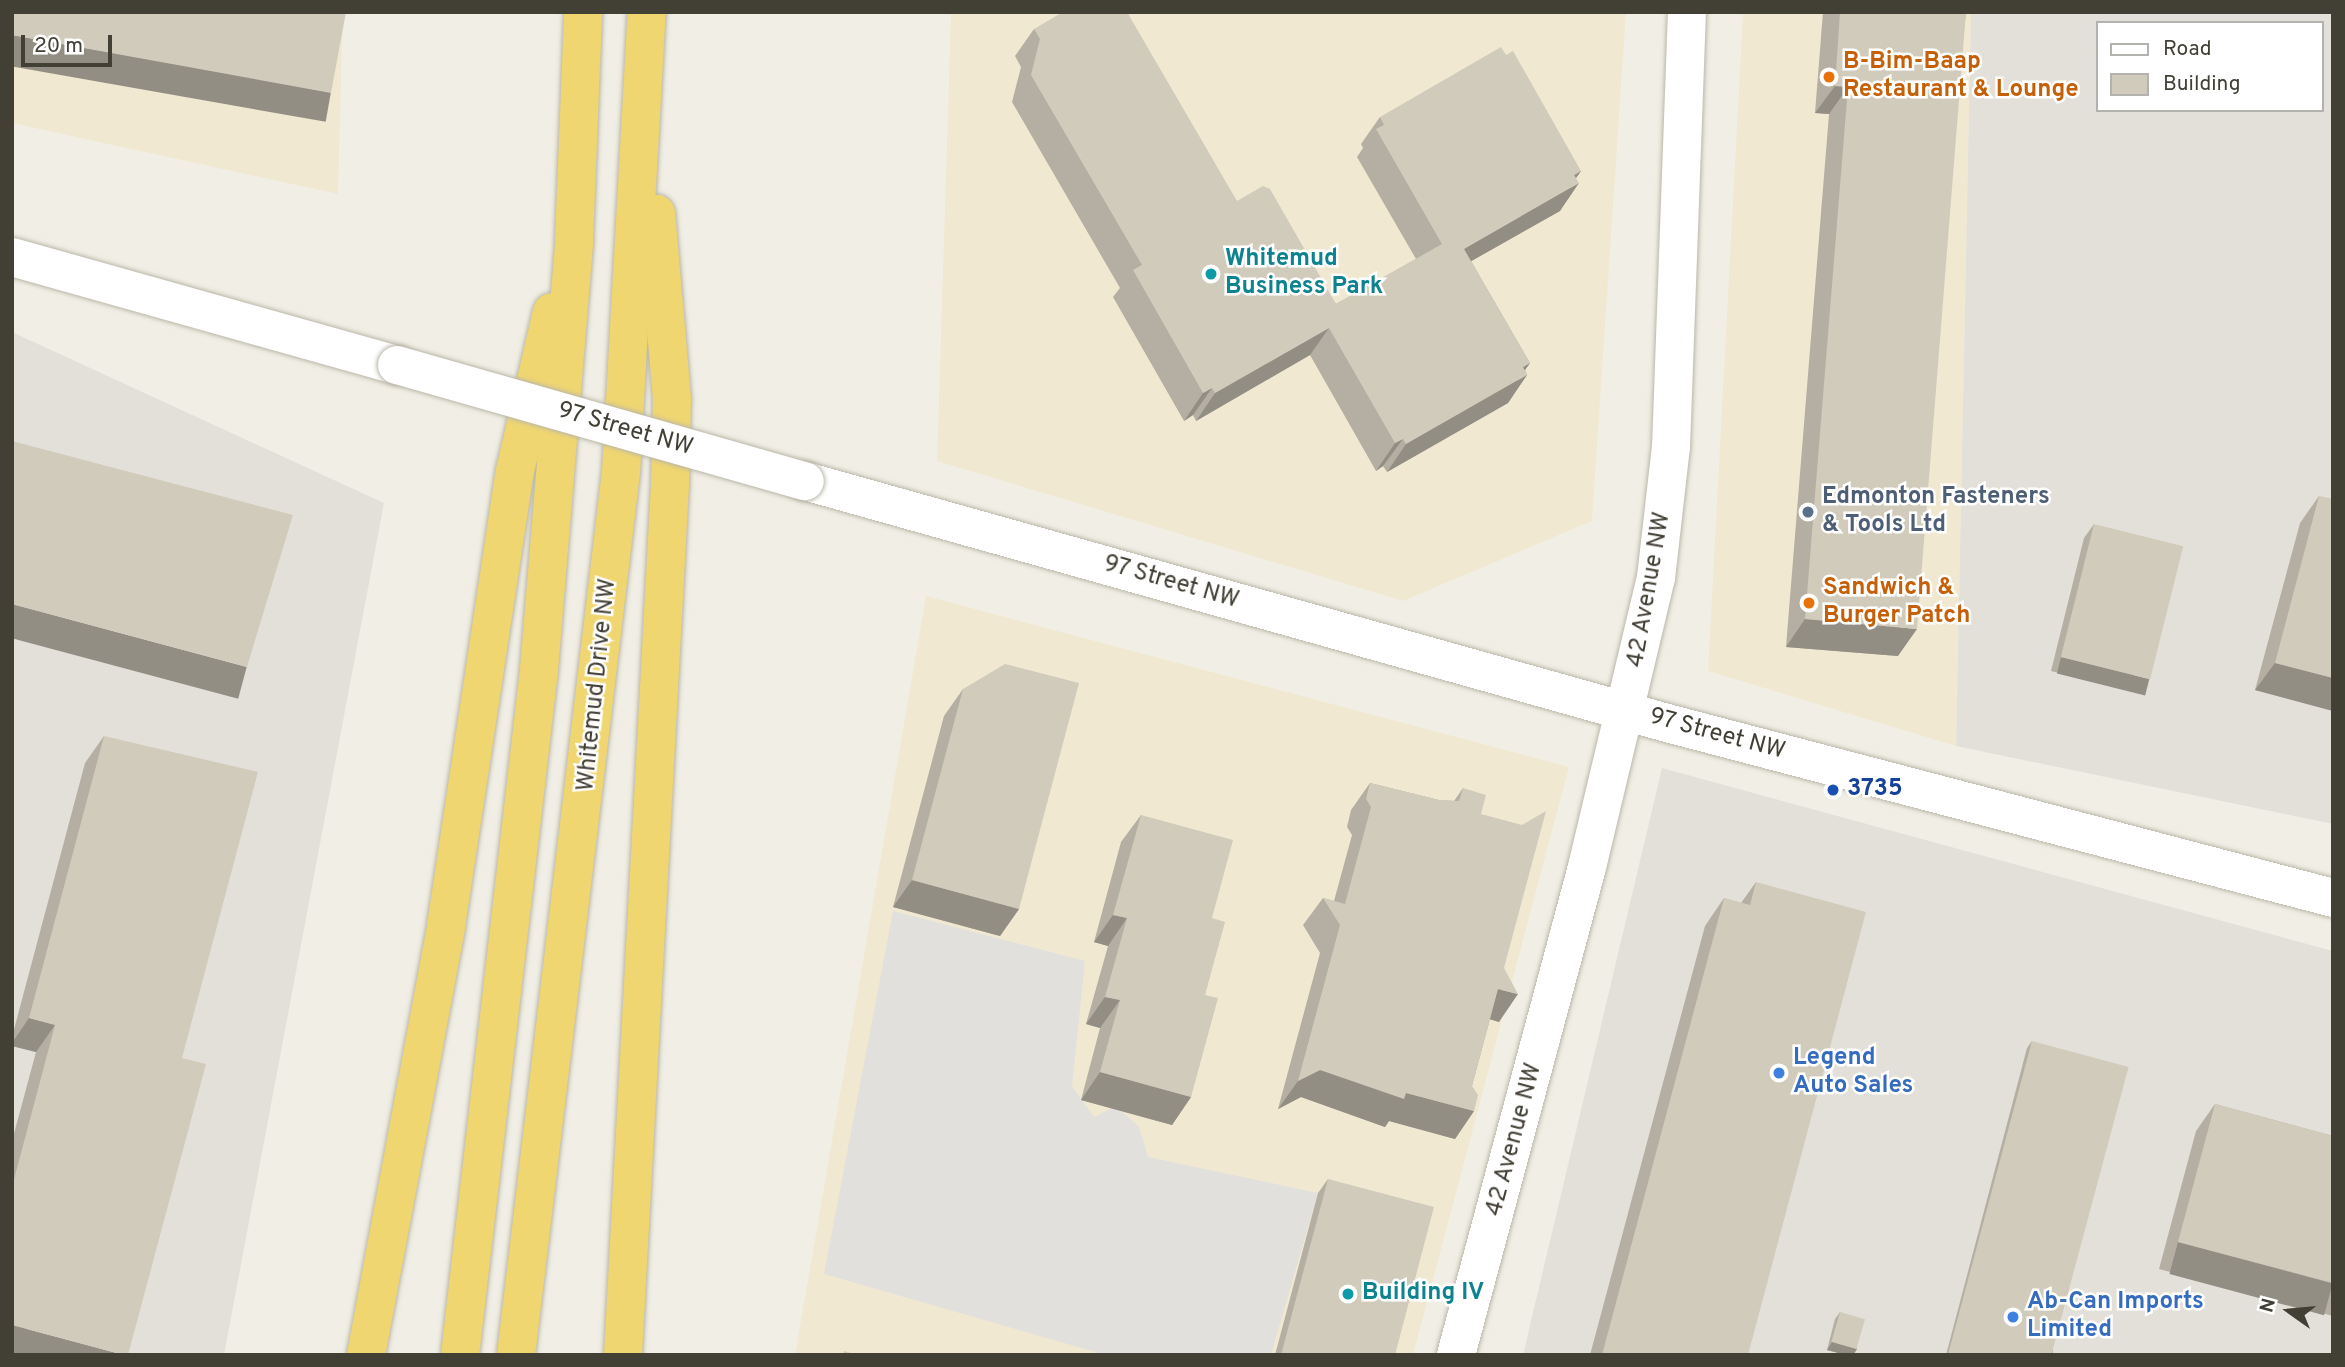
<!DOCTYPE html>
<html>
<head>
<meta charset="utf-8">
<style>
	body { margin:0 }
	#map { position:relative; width:2345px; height:1367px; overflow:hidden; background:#f1efe5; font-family:Overpass,sans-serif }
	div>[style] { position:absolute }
	.commercial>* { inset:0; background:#f1e8d1 }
	.industrial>* { inset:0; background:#e3e0da }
	.parking>* { inset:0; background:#e2e0dd }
	.roads { filter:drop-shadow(0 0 2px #bbb7a9) drop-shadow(0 0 2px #bbb7a9) }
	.minor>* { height:38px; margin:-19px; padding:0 19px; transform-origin:19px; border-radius:19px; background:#fff }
	.highway>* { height:38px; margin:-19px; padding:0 19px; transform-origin:19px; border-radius:19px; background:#efd671 }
	.bridges { filter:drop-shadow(0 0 2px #bbb7a9) drop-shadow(0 0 2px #bbb7a9) }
	.minor-bridge>* { height:38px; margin:-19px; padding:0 19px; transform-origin:19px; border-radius:19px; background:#fff }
	.wall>* { inset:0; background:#b4afa2 }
	.shaded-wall>* { inset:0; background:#928e84; transform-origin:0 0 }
	.building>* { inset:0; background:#d1cbbc; transform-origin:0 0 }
	.dots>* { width:19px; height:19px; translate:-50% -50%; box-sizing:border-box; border:4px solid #fff; border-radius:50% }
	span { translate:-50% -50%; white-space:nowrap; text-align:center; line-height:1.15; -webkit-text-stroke:5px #fff; paint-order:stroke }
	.food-label { font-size:24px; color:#c56008; font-weight:700 }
	.left { translate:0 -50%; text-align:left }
	.culture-label { font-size:24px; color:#0d838f; font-weight:700 }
	.street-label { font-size:24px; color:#423f35 }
	.service-label { font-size:24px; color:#4e5e75; font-weight:700 }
	.transit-label { font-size:24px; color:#164399; font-weight:700 }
	.shop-label { font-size:24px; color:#366cbe; font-weight:700 }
	.frame { position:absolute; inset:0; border:14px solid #423f35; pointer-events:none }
	.legend { position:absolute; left:2096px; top:21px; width:228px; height:91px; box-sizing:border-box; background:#fff; border:2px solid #b3b2ae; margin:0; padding:9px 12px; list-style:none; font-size:21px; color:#423f35 }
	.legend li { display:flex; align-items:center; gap:14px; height:35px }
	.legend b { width:35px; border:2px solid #b3b2ae }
	.north { position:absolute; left:2254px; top:1276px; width:70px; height:70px; -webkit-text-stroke:5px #fff; paint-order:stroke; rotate:285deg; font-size:19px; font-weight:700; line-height:28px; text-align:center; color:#423f35 }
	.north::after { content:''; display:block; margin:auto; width:24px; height:32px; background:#423f35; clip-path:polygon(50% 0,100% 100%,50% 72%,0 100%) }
	.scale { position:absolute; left:21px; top:35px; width:91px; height:32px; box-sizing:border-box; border:4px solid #423f35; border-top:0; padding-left:9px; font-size:21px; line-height:24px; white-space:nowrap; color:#423f35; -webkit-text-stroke:5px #fff; paint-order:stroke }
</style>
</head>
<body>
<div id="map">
	<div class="commercial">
		<i style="clip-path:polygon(12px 12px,343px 12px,338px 194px,12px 123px)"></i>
		<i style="clip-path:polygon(951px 12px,1626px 12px,1592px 521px,1403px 601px,937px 461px)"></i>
		<i style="clip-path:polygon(1743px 12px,1971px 12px,1956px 746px,1708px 671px)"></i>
		<i style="clip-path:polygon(926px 596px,1569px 767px,1413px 1355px,795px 1355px)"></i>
	</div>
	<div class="industrial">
		<i style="clip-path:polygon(evenodd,1971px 12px,2333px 12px,2333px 824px,1956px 746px,1971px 12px,2098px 23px,2322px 23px,2322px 110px,2098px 110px,2098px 23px)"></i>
		<i style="clip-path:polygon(12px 332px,384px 503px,224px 1355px,12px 1355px)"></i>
		<i style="clip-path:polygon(1662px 768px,2333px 951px,2333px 1355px,1523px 1355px)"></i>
	</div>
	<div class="parking">
		<i style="clip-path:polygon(893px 911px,1085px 961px,1072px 1086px,1094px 1117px,1116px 1106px,1139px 1127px,1148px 1157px,1318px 1193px,1271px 1355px,1106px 1355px,824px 1274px)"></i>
	</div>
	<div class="roads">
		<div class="minor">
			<i style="left:12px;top:257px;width:400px;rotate:15.7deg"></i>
			<i style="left:805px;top:481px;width:895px;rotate:15.68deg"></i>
			<i style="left:1667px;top:723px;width:689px;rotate:14.72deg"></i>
			<i style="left:1456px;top:1355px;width:505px;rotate:-74.97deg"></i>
			<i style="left:1587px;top:867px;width:297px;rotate:-76.6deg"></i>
			<i style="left:1656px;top:578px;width:132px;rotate:-83.5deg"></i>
			<i style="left:1671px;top:447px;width:435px;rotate:-87.9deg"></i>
		</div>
		<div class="highway">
			<i style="left:366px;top:1355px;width:436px;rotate:-79.4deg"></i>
			<i style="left:446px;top:926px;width:460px;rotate:-81.4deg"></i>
			<i style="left:515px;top:471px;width:163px;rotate:-76.9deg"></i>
			<i style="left:460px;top:1355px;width:690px;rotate:-83.42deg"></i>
			<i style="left:539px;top:670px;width:431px;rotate:-85.3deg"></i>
			<i style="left:574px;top:240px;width:228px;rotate:-87.7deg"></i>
			<i style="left:516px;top:1355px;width:889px;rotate:-83.22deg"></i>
			<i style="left:621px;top:472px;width:461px;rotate:-86.8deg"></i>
			<i style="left:623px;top:1355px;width:871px;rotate:-86.91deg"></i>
			<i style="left:670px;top:485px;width:86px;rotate:-88.7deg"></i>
			<i style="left:672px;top:399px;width:186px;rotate:-94.9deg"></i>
		</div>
	</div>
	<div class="bridges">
		<div class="minor-bridge">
			<i style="left:397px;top:365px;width:424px;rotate:15.9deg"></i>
		</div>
	</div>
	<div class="wall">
		<i style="clip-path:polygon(1823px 12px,1966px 12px,1898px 656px,1786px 647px,1829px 114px,1815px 113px)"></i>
		<i style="clip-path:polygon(1034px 29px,1237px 201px,1336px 304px,1416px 259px,1357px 157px,1363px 148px,1361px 144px,1380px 117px,1581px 171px,1576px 178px,1560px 211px,1471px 261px,1530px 363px,1525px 370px,1527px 375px,1508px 403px,1387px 472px,1383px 466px,1376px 471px,1310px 355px,1196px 421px,1193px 415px,1184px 421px,1113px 297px,1120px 288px,1012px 102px,1021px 67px,1015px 56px)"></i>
		<i style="clip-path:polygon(2319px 496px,2333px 711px,2255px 690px,2300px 523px)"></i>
		<i style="clip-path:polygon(2094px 524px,2139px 693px,2051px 671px,2084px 538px)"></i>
		<i style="clip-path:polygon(963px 689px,1019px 909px,1000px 936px,893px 907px,944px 716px)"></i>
		<i style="clip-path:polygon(104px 736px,182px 1058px,12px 1355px,12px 1141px,36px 1052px,12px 1046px,12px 1037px,85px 763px)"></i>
		<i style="clip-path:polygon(1370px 783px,1439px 800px,1454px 801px,1463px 788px,1481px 814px,1504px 968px,1499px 1022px,1490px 1019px,1472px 1086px,1474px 1111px,1455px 1139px,1389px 1121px,1385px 1127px,1301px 1097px,1278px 1109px,1320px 953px,1303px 925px,1323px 898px,1334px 901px,1352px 835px,1347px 827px,1351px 810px)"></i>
		<i style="clip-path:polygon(1141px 815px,1212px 918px,1205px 995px,1191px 1097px,1172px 1125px,1081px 1100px,1100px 1028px,1086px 1024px,1108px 946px,1094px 942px,1121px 842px)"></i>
		<i style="clip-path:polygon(1756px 882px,1748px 1355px,1590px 1355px,1705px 926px,1724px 898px,1741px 903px)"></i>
		<i style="clip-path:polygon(2032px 1041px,2053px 1355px,1946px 1355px,2027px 1048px)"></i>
		<i style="clip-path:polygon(2215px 1104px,2333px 1136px,2333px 1316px,2159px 1269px,2196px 1131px)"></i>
		<i style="clip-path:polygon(1328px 1179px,1395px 1355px,1275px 1355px,1318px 1193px)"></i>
		<i style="clip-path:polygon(1840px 1312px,1857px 1349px,1853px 1355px,1846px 1355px,1827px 1350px,1835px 1319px)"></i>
	</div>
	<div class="shaded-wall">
		<i style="left:12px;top:35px;width:324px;height:31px;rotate:10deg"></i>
		<i style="clip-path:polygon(1835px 86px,1848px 87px,1829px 114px,1815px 113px)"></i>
		<i style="clip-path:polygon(1581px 171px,1568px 189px,1579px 183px,1560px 211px,1445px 276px,1464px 249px)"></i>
		<i style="clip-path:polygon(1329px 328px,1310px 355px,1196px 421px,1215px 393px)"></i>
		<i style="clip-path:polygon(1530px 363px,1517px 381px,1527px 375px,1508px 403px,1387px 472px,1406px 444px)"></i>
		<i style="clip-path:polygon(1212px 388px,1193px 415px,1184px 421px,1203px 393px)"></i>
		<i style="clip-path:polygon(1403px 439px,1383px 466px,1376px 471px,1395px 443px)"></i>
		<i style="left:12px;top:604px;width:243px;height:33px;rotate:15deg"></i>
		<i style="clip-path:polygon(1805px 619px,1917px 629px,1898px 656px,1786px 647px)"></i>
		<i style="left:2061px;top:657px;width:91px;height:17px;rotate:14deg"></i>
		<i style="clip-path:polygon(2275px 663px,2333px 678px,2333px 711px,2255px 690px)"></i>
		<i style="clip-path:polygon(912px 880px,1019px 909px,1000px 936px,893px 907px)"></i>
		<i style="clip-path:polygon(1113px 915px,1127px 918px,1108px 946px,1094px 942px)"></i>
		<i style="clip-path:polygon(1498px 989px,1518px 994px,1499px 1022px,1479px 1016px)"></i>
		<i style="clip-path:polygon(1105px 997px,1120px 1000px,1100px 1028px,1086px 1024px)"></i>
		<i style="clip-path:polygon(29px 1018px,55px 1025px,36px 1052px,12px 1046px,12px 1043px)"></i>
		<i style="clip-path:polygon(1320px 1070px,1406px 1093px,1474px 1111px,1455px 1139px,1389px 1121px,1385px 1127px,1301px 1097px,1278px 1109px,1298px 1081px)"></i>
		<i style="clip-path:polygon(1100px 1072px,1191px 1097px,1172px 1125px,1081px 1100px)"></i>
		<i style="left:2178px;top:1242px;width:160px;height:33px;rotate:15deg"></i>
		<i style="clip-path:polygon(12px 1325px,124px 1355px,12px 1355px)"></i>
		<i style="clip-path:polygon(1832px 1342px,1857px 1349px,1853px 1355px,1846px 1355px,1827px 1350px)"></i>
	</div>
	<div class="building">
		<i style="clip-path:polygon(12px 12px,346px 12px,331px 93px,12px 35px)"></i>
		<i style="clip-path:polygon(1063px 12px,1127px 12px,1237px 201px,1263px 186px,1270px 189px,1336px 304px,1442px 244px,1376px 129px,1384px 125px,1380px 117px,1501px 47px,1506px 55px,1513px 51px,1581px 171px,1574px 175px,1579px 183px,1464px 249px,1530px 363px,1523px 367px,1527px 375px,1406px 444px,1403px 439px,1395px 443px,1329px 328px,1215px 393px,1212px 388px,1203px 393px,1133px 270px,1142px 265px,1031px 75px,1040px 39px,1034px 29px)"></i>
		<i style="clip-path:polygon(1840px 12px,1966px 12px,1917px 629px,1805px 619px,1848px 87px,1835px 86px)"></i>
		<i style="clip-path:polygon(12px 441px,293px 515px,247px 667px,12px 604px)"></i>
		<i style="clip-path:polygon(2319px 496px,2333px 499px,2333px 678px,2275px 663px)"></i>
		<i style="left:2094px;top:524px;width:92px;height:137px;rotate:14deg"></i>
		<i style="clip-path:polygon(1005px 664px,1079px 683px,1019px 909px,912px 880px,963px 689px)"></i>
		<i style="clip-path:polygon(104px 736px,258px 772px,182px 1058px,206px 1064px,128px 1355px,124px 1355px,12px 1325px,12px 1187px,55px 1025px,29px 1018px)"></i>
		<i style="clip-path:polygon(1370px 783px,1439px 800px,1459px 801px,1463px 788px,1486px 795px,1481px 814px,1522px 825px,1546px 811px,1504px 968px,1518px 994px,1498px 989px,1472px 1086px,1478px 1095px,1474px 1111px,1406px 1093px,1404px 1099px,1320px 1070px,1298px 1081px,1340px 925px,1323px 898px,1345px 904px,1371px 807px,1366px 799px)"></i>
		<i style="clip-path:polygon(1141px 815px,1233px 840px,1212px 918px,1225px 922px,1205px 995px,1218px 998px,1191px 1097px,1100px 1072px,1120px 1000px,1105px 997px,1127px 918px,1113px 915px)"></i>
		<i style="clip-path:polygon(1756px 882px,1866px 912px,1748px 1355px,1602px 1355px,1724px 898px,1750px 905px)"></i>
		<i style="left:2032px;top:1041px;width:100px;height:325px;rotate:15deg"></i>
		<i style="clip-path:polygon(2215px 1104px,2333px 1136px,2333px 1283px,2178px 1242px)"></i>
		<i style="clip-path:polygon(1328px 1179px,1434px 1207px,1395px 1355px,1281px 1355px)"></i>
		<i style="left:1840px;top:1312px;width:26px;height:31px;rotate:16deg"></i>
		<i style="clip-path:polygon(844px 1351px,857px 1355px,843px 1355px)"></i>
	</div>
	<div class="dots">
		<i style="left:1829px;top:77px;background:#e8710a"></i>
		<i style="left:1211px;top:274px;background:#0f9aa8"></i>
		<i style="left:1808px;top:512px;background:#5c6f8a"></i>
		<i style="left:1809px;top:603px;background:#e8710a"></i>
		<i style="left:1833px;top:790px;background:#1a4fb4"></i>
		<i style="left:1779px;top:1073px;background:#3f7fe0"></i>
		<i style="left:1348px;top:1294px;background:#0f9aa8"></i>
		<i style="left:2013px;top:1317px;background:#3f7fe0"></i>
	</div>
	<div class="food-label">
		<span class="left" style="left:1843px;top:77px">B-Bim-Baap<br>Restaurant &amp; Lounge</span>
		<span class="left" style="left:1823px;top:603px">Sandwich &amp;<br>Burger Patch</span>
	</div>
	<div class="culture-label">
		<span class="left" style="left:1225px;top:274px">Whitemud<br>Business Park</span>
		<span class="left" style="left:1362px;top:1294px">Building IV</span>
	</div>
	<div class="street-label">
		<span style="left:625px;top:430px;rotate:16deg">97 Street NW</span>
		<span style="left:1171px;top:583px;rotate:16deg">97 Street NW</span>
		<span style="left:1650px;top:590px;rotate:-80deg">42 Avenue NW</span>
		<span style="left:598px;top:685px;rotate:-84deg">Whitemud Drive NW</span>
		<span style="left:1717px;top:735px;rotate:15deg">97 Street NW</span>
		<span style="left:1515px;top:1140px;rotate:-75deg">42 Avenue NW</span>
	</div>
	<div class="service-label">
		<span class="left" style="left:1822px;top:512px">Edmonton Fasteners<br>&amp; Tools Ltd</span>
	</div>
	<div class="transit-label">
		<span class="left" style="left:1847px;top:790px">3735</span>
	</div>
	<div class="shop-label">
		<span class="left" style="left:1793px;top:1073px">Legend<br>Auto Sales</span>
		<span class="left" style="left:2027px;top:1317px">Ab-Can Imports<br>Limited</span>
	</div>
	<div class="frame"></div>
	<ul class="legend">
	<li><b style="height:9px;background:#fff"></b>Road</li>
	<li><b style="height:19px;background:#d1cbbc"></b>Building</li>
	</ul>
	<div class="north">N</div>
	<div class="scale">20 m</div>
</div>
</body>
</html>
